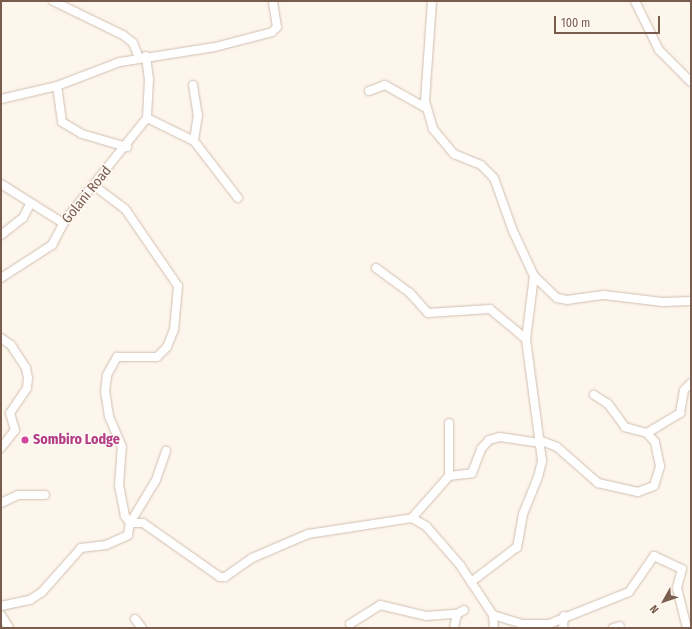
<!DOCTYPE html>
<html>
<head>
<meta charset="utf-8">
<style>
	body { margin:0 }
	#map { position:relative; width:692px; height:629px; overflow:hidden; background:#fdf6ec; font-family:"Fira Sans Condensed",sans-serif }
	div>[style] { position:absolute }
	.roads { filter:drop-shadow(0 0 1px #d1beb0) drop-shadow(0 0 1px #d1beb0) }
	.street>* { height:8px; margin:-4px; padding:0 4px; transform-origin:4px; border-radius:4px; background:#fff }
	.dots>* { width:11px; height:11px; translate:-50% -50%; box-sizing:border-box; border:2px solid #fffaf3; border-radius:50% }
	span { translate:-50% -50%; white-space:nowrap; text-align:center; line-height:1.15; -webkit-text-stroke:3px #fffaf3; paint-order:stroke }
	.street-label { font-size:14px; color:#7a5c4d }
	.hotel-label { font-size:14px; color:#b23c85; font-weight:700 }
	.left { translate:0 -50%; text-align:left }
	.frame { position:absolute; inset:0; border:2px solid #7a5c4d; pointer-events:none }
	.north { position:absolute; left:644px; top:581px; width:40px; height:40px; -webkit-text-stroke:3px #fffaf3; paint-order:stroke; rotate:230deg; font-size:11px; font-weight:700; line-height:16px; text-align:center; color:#7a5c4d }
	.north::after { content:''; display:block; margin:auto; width:14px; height:18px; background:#7a5c4d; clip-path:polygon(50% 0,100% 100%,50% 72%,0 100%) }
	.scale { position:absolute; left:554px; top:16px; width:106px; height:18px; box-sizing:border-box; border:2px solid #7a5c4d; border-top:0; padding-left:5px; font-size:12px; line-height:14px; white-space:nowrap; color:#7a5c4d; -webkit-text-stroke:3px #fffaf3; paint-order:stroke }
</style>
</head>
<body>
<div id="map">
	<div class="roads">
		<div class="street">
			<i style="left:53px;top:1px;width:78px;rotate:25.9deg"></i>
			<i style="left:123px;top:35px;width:13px;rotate:39deg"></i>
			<i style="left:133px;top:43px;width:16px;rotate:68deg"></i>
			<i style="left:432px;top:1px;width:100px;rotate:94deg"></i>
			<i style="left:425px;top:101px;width:29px;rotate:74deg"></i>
			<i style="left:433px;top:129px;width:33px;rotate:50deg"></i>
			<i style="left:454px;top:154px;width:29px;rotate:22deg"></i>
			<i style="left:481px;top:165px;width:18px;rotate:45deg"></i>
			<i style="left:494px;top:178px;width:56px;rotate:70.3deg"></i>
			<i style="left:513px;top:231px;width:50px;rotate:65deg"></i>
			<i style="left:534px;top:276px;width:64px;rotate:97.2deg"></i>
			<i style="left:526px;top:339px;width:123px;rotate:82.5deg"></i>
			<i style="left:542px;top:461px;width:16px;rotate:104deg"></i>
			<i style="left:538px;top:477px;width:40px;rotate:112deg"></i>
			<i style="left:523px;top:514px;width:34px;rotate:100deg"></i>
			<i style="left:517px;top:547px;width:58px;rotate:142.7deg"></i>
			<i style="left:635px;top:1px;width:55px;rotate:63.9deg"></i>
			<i style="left:659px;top:50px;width:45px;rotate:45deg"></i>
			<i style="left:146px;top:56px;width:23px;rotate:83deg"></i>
			<i style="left:149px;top:79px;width:39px;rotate:93deg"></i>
			<i style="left:147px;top:118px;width:52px;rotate:26.1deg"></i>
			<i style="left:194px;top:141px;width:72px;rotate:52.3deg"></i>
			<i style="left:193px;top:85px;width:30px;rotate:81deg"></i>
			<i style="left:198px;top:115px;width:26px;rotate:99deg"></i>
			<i style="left:57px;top:86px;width:36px;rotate:82deg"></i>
			<i style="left:62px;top:122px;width:23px;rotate:31deg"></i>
			<i style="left:82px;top:134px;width:47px;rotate:16.1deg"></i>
			<i style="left:369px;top:91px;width:17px;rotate:-21deg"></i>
			<i style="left:385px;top:85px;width:47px;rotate:29.3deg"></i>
			<i style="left:1px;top:99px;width:57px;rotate:-13.1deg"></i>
			<i style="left:57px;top:86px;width:67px;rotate:-20.9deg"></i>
			<i style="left:120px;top:62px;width:96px;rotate:-9deg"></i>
			<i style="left:215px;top:47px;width:59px;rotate:-14.7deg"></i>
			<i style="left:272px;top:32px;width:7px;rotate:-45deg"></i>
			<i style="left:277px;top:27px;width:26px;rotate:-99deg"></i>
			<i style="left:1px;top:184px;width:73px;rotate:32.2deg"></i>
			<i style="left:1px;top:235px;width:28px;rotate:-38deg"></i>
			<i style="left:23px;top:218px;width:16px;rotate:-63deg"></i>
			<i style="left:376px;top:268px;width:42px;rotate:36.3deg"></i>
			<i style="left:410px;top:293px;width:27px;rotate:48deg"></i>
			<i style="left:428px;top:313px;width:62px;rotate:-3.7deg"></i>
			<i style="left:490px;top:309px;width:47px;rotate:39.8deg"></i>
			<i style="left:534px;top:276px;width:32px;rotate:44deg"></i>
			<i style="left:557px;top:298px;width:10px;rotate:11deg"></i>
			<i style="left:567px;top:300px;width:37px;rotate:-8deg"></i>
			<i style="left:604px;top:295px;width:59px;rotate:6.8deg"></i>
			<i style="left:663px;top:302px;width:28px;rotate:-2deg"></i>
			<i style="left:1px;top:278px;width:61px;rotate:-32.9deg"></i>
			<i style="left:52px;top:245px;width:30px;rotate:-62deg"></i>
			<i style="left:66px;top:219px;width:129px;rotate:-51.3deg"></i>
			<i style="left:1px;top:338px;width:12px;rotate:35deg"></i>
			<i style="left:11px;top:345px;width:27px;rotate:57deg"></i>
			<i style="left:26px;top:368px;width:10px;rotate:79deg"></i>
			<i style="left:28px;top:378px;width:10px;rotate:96deg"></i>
			<i style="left:27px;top:388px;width:30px;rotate:124deg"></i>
			<i style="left:10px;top:413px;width:18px;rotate:74deg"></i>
			<i style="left:15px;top:430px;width:23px;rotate:128deg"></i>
			<i style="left:449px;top:423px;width:53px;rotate:90deg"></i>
			<i style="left:647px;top:433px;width:39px;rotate:-31deg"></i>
			<i style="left:680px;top:413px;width:23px;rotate:-80deg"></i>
			<i style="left:684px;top:390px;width:10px;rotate:-45deg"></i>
			<i style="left:539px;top:440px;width:19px;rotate:21deg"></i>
			<i style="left:557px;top:447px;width:55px;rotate:41.3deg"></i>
			<i style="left:598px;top:483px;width:41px;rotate:12.7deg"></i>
			<i style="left:638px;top:492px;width:17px;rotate:-21deg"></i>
			<i style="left:654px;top:486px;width:21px;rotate:-73deg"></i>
			<i style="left:660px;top:466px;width:25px;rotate:-102deg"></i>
			<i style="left:655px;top:442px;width:12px;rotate:-132deg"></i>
			<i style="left:647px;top:433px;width:23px;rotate:-165deg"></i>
			<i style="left:625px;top:427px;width:29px;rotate:-126deg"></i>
			<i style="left:608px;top:404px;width:17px;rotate:-147deg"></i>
			<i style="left:1px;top:503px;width:19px;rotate:-25deg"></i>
			<i style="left:18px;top:495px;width:27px"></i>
			<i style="left:412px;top:518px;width:56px;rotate:-48.6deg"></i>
			<i style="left:449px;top:476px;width:23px;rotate:-7deg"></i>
			<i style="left:472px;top:473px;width:26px;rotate:-69deg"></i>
			<i style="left:481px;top:449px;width:12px;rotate:-48deg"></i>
			<i style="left:489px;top:440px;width:11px;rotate:-15deg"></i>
			<i style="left:500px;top:437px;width:40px;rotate:8.5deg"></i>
			<i style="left:130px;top:523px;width:13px"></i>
			<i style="left:143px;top:523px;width:94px;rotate:35deg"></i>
			<i style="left:220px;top:577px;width:5px"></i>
			<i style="left:225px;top:577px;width:33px;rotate:-35deg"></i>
			<i style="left:252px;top:558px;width:61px;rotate:-23.2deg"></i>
			<i style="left:308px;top:534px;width:105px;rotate:-8.7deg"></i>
			<i style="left:412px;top:518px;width:16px;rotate:30deg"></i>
			<i style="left:426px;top:526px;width:52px;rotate:48.9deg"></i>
			<i style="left:460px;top:565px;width:60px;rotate:56.6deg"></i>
			<i style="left:493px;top:615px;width:13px;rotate:86deg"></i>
			<i style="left:130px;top:523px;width:50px;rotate:-58.8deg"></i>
			<i style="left:156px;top:480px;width:31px;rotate:-71deg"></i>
			<i style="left:1px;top:606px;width:30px;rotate:-12deg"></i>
			<i style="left:30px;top:600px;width:14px;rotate:-34deg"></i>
			<i style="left:42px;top:592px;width:59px;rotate:-48.4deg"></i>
			<i style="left:81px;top:548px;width:25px;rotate:-7deg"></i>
			<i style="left:106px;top:545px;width:24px;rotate:-24deg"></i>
			<i style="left:128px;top:535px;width:12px;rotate:-81deg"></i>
			<i style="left:130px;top:523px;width:9px;rotate:-126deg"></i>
			<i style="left:125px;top:516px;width:31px;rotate:-101deg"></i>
			<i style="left:119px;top:486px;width:39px;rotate:-86deg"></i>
			<i style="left:122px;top:447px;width:34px;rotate:-113deg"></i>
			<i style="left:109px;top:416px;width:24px;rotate:-99deg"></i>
			<i style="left:105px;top:392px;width:17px;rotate:-83deg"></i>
			<i style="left:107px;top:375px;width:21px;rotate:-61deg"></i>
			<i style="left:117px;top:357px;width:40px"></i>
			<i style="left:157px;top:357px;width:14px;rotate:-45deg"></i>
			<i style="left:167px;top:347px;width:18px;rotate:-68deg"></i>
			<i style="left:174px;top:330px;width:44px;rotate:-84.8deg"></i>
			<i style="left:178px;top:286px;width:93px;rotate:-124.5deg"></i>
			<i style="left:125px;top:209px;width:40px;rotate:-143deg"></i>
			<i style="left:1px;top:615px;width:15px;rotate:58deg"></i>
			<i style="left:493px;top:615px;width:30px;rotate:17deg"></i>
			<i style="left:522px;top:624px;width:27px"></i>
			<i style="left:549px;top:624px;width:86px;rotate:-21.8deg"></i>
			<i style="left:629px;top:592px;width:44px;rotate:-55.2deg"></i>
			<i style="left:654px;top:556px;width:31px;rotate:25deg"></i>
			<i style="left:682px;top:569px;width:20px;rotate:105deg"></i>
			<i style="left:677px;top:588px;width:41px;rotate:76deg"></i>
			<i style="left:135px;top:619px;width:11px;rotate:52deg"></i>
			<i style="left:350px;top:624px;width:36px;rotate:-32deg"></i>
			<i style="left:380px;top:605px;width:47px;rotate:13.4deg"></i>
			<i style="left:426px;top:616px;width:31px;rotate:-4deg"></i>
			<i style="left:454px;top:628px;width:14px;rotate:-78deg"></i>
			<i style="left:457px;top:614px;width:8px;rotate:-30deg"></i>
			<i style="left:563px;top:628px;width:12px;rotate:-85deg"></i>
			<i style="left:613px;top:628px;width:7px;rotate:-16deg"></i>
		</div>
	</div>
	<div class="dots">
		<i style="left:25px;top:440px;background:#d1479c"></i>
	</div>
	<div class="street-label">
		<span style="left:87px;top:195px;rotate:-51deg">Golani Road</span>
	</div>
	<div class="hotel-label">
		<span class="left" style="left:33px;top:440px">Sombiro Lodge</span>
	</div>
	<div class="frame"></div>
	<div class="north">N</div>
	<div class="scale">100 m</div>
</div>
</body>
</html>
